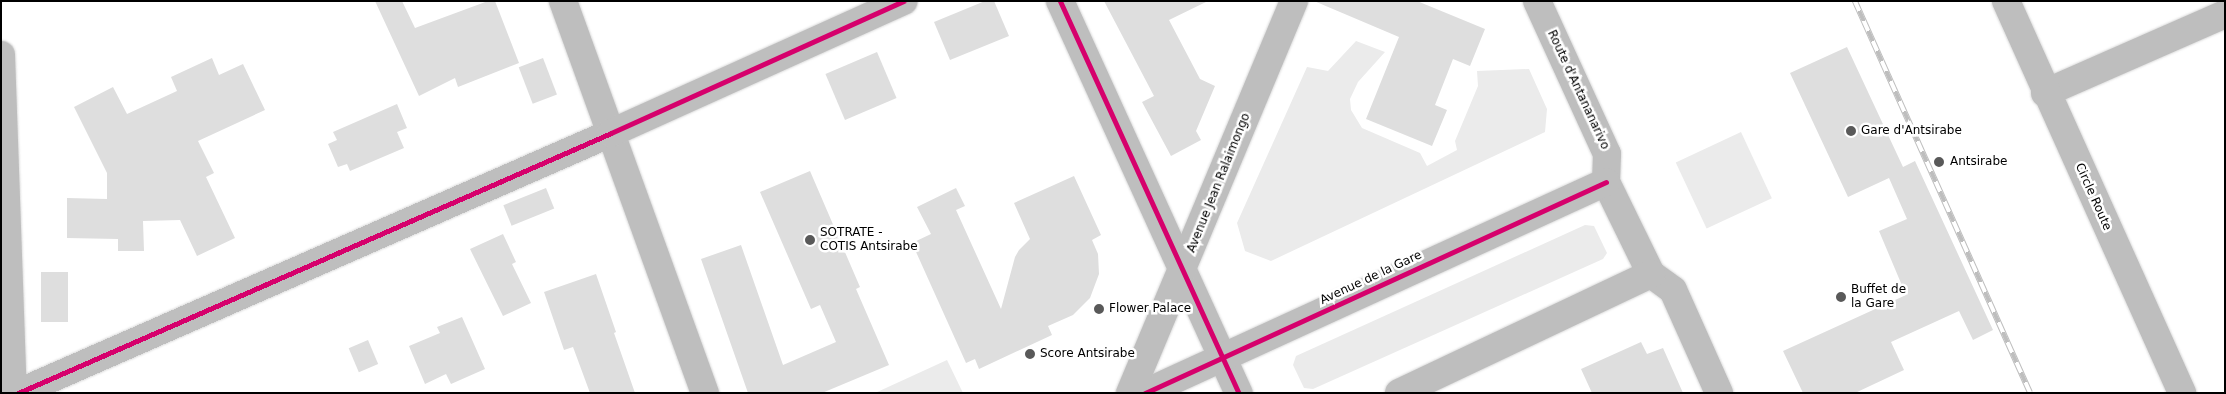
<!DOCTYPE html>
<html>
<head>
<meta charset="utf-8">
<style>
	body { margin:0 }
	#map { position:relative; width:2226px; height:394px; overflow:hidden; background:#fff; font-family:"DejaVu Sans",sans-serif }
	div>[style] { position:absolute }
	.green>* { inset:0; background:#ebebeb; transform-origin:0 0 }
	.building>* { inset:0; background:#dedede; transform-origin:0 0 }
	.roads { filter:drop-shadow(0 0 1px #dbdbdb) drop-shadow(0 0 1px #dbdbdb) }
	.minor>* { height:28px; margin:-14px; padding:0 14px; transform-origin:14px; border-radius:14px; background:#bebebe }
	.major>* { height:28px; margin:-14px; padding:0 14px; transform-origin:14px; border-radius:14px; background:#bebebe }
	.rail>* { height:5.5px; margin-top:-2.75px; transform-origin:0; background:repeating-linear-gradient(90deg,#fff 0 11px,#bebebe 0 22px); box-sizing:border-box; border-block:1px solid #bebebe }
	.cycleway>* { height:5px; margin:-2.5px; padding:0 2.5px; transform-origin:2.5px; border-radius:2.5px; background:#d6006c }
	.dots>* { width:14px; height:14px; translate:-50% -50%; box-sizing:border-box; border:2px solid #fff; border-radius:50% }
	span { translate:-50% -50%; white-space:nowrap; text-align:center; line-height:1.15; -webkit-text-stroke:5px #fff; paint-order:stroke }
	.street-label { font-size:12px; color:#000 }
	.poi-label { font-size:12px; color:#000 }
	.left { translate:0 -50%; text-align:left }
	.frame { position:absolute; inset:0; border:2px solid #000; pointer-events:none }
</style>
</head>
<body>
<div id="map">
	<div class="green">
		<i style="clip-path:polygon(1356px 41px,1385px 52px,1358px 82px,1350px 99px,1351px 110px,1362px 128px,1420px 153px,1427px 166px,1457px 150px,1455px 141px,1478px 86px,1477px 71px,1529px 69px,1547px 109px,1545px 132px,1271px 261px,1245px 251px,1237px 223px,1307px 67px,1328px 71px)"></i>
		<i style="left:1741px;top:132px;width:73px;height:72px;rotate:65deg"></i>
		<i style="clip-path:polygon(1585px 225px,1594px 226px,1607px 253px,1603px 259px,1313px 389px,1304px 388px,1293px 365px,1296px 356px)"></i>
		<i style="clip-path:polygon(947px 360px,963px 393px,875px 393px)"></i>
	</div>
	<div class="building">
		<i style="clip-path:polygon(375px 1px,402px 1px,415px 28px,488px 1px,495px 1px,519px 63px,458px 87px,455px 78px,419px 96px)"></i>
		<i style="clip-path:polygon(985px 1px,994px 1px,1009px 36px,950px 60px,934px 22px)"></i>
		<i style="clip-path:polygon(1104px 1px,1208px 1px,1169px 20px,1200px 79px,1215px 86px,1196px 131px,1201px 140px,1171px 156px,1142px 102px,1154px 96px)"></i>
		<i style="clip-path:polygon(1314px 1px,1417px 1px,1485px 29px,1470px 66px,1453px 59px,1435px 105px,1447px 110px,1432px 146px,1366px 119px,1399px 37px)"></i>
		<i style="clip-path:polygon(1847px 47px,1903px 167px,1915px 161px,1993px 330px,1973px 340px,1959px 311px,1891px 342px,1904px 370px,1855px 393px,1803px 393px,1783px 351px,1906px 295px,1879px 231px,1907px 219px,1889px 178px,1848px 197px,1790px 73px)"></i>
		<i style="left:877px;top:52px;width:50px;height:56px;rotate:67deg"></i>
		<i style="clip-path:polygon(212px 58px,219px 75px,243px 64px,265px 110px,198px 141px,214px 173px,206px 177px,235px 238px,197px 256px,180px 220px,143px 221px,144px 251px,118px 251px,118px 239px,67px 238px,67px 198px,107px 199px,107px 173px,74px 107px,113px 87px,127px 114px,177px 91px,171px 77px)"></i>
		<i style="left:543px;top:58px;width:39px;height:26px;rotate:69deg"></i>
		<i style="clip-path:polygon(397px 104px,407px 128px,397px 132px,404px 148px,350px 171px,347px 164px,338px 167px,328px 144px,337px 140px,333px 132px)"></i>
		<i style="clip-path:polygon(810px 171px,860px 287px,856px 289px,889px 365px,822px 393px,748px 393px,701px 259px,741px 245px,783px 365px,836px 342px,820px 305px,811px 309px,760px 192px)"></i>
		<i style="clip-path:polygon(1074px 176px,1101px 235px,1092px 240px,1098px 254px,1099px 274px,1090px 298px,1073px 315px,1048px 326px,1052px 335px,979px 369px,975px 359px,966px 363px,912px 243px,931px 234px,917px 207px,956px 188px,965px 206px,956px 210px,1001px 309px,1015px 257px,1019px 250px,1030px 239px,1014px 203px)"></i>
		<i style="left:546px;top:188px;width:22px;height:46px;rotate:68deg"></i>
		<i style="clip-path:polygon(503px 234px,516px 262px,512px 264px,531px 303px,503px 316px,470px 249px)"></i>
		<i style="left:41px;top:272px;width:27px;height:50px"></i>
		<i style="clip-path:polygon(596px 274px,616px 332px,614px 333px,635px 393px,590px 393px,573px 347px,564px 350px,544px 292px)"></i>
		<i style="clip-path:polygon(462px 317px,485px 369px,451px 384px,446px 374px,425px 384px,409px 346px,440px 333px,437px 327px)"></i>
		<i style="left:368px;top:340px;width:26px;height:21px;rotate:67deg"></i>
		<i style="clip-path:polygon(1641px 342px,1647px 354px,1663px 348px,1683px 393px,1592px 393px,1581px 369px)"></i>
	</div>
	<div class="roads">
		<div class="minor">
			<i style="left:563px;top:1px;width:417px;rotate:70.1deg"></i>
			<i style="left:1060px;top:1px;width:431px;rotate:65.5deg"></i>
			<i style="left:1537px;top:1px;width:168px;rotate:65.4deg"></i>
			<i style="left:1607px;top:154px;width:28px;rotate:92deg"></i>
			<i style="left:1606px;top:182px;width:102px;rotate:63.9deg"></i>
			<i style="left:1651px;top:274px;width:27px;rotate:36deg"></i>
			<i style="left:1673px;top:290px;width:113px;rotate:65.9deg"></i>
			<i style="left:2045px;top:93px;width:197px;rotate:-23.7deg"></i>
			<i style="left:18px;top:393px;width:647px;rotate:-23.67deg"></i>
			<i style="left:611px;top:133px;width:321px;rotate:-24.3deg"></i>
			<i style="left:1145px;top:393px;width:507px;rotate:-24.59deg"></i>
			<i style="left:1399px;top:393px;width:279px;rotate:-25.3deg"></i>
		</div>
		<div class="major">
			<i style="left:2006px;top:1px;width:430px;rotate:65.8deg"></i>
			<i style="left:1px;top:55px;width:338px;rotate:88deg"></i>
			<i style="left:1130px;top:393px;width:425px;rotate:-67.3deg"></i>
		</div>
	</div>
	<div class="rail">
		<i style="left:1855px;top:1px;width:429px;rotate:65.9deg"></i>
	</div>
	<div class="cycleway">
		<i style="left:1060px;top:1px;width:431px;rotate:65.5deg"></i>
		<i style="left:18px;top:393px;width:647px;rotate:-23.67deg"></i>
		<i style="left:611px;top:133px;width:321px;rotate:-24.3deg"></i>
		<i style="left:1145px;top:393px;width:507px;rotate:-24.59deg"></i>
	</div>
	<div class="dots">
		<i style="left:1851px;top:131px;background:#595959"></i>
		<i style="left:1939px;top:162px;background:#595959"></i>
		<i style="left:810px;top:240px;background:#595959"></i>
		<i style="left:1841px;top:297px;background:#595959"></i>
		<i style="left:1099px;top:309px;background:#595959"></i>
		<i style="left:1030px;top:354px;background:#595959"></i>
	</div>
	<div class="street-label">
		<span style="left:1578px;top:90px;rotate:65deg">Route d'Antananarivo</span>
		<span style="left:1219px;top:183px;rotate:-68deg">Avenue Jean Ralaimongo</span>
		<span style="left:2093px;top:197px;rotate:66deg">Circle Route</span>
		<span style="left:1371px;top:278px;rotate:-25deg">Avenue de la Gare</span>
	</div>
	<div class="poi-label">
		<span class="left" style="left:1861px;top:131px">Gare d'Antsirabe</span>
		<span class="left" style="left:1950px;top:162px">Antsirabe</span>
		<span class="left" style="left:820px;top:240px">SOTRATE -<br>COTIS Antsirabe</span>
		<span class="left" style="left:1851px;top:297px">Buffet de<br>la Gare</span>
		<span class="left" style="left:1109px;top:309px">Flower Palace</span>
		<span class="left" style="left:1040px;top:354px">Score Antsirabe</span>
	</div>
	<div class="frame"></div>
</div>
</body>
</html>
